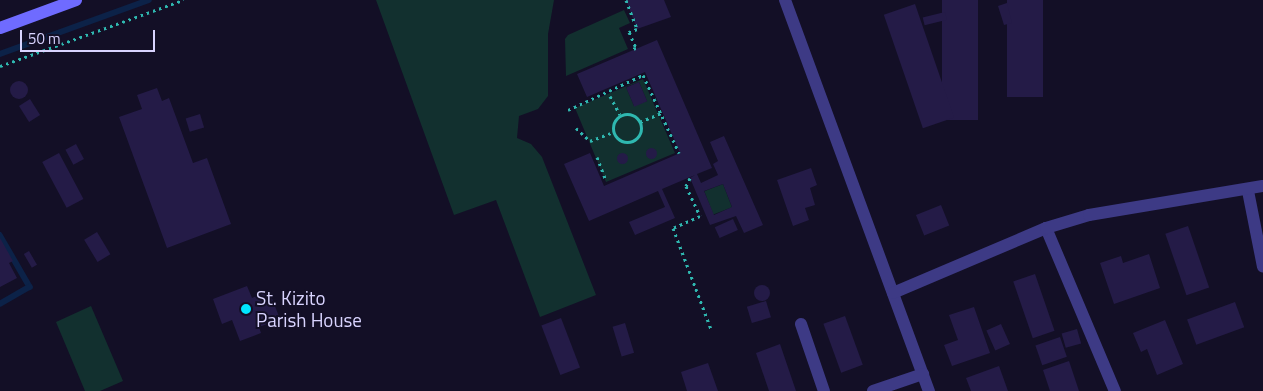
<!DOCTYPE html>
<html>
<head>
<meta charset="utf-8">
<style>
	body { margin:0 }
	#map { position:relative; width:1263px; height:391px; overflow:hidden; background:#130f26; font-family:"Titillium Web",sans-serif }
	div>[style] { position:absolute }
	.green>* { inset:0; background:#12302f; transform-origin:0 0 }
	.stream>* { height:5.5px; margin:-2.75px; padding:0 2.75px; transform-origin:2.75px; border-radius:2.75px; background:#0c2248 }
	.building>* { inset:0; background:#241b47; transform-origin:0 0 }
	.round { border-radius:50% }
	.path>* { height:3px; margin-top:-1.5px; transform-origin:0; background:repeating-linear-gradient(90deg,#2fb8b0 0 2.5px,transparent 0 6.5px) }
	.path>.ring { margin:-1.5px; padding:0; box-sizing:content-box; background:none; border:3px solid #2fb8b0; border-radius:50% }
	.minor>* { height:12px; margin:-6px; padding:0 6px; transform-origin:6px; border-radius:6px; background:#3d3a85 }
	.secondary>* { height:12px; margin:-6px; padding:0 6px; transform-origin:6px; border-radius:6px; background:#6f6bff }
	.dots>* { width:14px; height:14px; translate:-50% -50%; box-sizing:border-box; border:2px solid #130f26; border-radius:50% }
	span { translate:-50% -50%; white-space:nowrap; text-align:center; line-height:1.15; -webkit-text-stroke:4px #130f26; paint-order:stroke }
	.poi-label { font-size:19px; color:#d9d4ff }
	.left { translate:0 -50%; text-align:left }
	.scale { position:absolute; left:20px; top:30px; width:135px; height:22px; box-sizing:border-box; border:2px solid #d9d4ff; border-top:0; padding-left:6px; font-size:15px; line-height:18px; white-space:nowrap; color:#d9d4ff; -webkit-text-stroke:4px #130f26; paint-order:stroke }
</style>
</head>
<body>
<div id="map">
	<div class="green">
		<i style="clip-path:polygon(376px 0,554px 0,548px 34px,548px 96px,538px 109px,519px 116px,517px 138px,531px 144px,542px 157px,596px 295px,540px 317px,496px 200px,454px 215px)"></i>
		<i style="clip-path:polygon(624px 10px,630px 23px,619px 28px,628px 49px,566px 76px,565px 39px,568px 35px)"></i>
		<i style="clip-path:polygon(evenodd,643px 79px,675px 153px,606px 182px,575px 108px,643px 79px,639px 82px,647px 101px,634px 106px,626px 87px,639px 82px)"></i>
		<i style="left:723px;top:184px;width:25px;height:20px;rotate:69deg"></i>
		<i style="clip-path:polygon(91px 306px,123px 381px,100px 391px,85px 391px,56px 322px)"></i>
	</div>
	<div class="stream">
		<i style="left:0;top:54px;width:158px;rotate:-19.9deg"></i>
		<i style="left:0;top:235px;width:60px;rotate:60deg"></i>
		<i style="left:30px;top:287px;width:34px;rotate:150deg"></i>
	</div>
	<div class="building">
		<i style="clip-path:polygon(626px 0,664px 0,671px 17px,637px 29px)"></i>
		<i style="left:942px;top:0;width:36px;height:120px"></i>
		<i style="left:1007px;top:0;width:36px;height:97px"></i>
		<i style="clip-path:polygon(1007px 3px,1012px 23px,1004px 25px,998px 6px)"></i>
		<i style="left:915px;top:4px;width:120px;height:33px;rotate:71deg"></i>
		<i style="left:945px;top:12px;width:8px;height:23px;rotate:76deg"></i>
		<i style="clip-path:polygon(evenodd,657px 40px,712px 168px,697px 174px,701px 183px,718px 175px,713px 164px,718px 161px,710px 142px,724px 136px,763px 225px,744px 233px,736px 216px,710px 225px,690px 178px,695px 175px,662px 189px,675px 218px,635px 235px,629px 222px,665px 207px,658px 191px,589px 221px,564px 164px,590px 153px,604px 186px,680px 153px,645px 72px,587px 97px,577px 74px,657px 40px,723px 184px,732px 207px,714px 215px,704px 191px,723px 184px)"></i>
		<i class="round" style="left:10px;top:81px;width:18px;height:18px"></i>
		<i style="left:639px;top:82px;width:21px;height:14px;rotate:67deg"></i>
		<i style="clip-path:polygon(157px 88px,162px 101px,169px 98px,193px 163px,207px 158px,231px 224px,167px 248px,119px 117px,142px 109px,137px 95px)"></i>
		<i style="left:30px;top:99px;width:19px;height:13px;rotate:58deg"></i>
		<i style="left:200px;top:114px;width:14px;height:15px;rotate:73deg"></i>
		<i style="left:76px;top:144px;width:17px;height:12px;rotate:62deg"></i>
		<i class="round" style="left:645.5px;top:147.5px;width:11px;height:11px"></i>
		<i class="round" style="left:616.5px;top:152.5px;width:11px;height:11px"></i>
		<i style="left:59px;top:153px;width:52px;height:19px;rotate:62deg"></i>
		<i style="clip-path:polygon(811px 168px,817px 185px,810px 188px,815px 205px,805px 208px,809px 220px,793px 226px,777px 180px)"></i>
		<i style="left:941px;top:205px;width:22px;height:27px;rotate:68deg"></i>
		<i style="left:733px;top:219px;width:12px;height:20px;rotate:66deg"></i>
		<i style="left:1188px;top:226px;width:65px;height:24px;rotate:71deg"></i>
		<i style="left:97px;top:232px;width:26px;height:15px;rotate:59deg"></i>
		<i style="clip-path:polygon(0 238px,13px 261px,9px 263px,17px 278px,0 287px)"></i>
		<i style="left:29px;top:251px;width:16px;height:6px;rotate:60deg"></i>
		<i style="clip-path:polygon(1149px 254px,1160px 288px,1114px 304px,1100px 263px,1121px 256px,1123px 263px)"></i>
		<i style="left:1035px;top:274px;width:60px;height:23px;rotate:71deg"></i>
		<i class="round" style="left:754px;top:285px;width:16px;height:16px"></i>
		<i style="clip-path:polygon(247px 286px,252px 298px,269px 291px,280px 319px,259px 327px,261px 333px,240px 341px,232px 320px,222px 324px,213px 299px)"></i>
		<i style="left:766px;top:301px;width:17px;height:20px;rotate:73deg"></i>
		<i style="left:1235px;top:302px;width:27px;height:51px;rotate:70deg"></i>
		<i style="clip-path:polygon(974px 307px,990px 353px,952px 366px,944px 345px,958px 340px,949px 315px)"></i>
		<i style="left:845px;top:316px;width:52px;height:23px;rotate:70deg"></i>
		<i style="left:561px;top:318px;width:53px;height:21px;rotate:69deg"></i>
		<i style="clip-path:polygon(1165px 320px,1183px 364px,1157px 375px,1147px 349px,1141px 352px,1133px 333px)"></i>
		<i style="left:625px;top:323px;width:31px;height:13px;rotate:73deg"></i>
		<i style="left:1001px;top:324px;width:22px;height:16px;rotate:66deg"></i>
		<i style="left:1077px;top:329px;width:15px;height:16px;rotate:74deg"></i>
		<i style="left:1060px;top:337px;width:21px;height:26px;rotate:71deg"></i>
		<i style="clip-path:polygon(780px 344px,796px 391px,769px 391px,756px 353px)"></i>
		<i style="clip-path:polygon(1069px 361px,1079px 391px,1050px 391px,1043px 370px)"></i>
		<i style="clip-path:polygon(708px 363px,718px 391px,687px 391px,681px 372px)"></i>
		<i style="clip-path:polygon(999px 366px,1008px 391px,971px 391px,966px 378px)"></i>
	</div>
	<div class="path">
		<i style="left:626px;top:0;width:31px;rotate:69deg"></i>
		<i style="left:637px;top:29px;width:9px;rotate:159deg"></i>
		<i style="left:629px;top:32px;width:17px;rotate:66deg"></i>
		<i style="left:636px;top:48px;width:4px;rotate:166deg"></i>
		<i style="left:0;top:66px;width:195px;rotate:-19.8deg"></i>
		<i style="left:610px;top:96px;width:21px;rotate:62deg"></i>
		<i style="left:568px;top:110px;width:83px;rotate:-25deg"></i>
		<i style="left:643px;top:75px;width:86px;rotate:65.2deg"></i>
		<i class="ring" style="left:613px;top:114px;width:25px;height:25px"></i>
		<i style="left:640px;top:122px;width:23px;rotate:-23deg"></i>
		<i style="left:576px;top:128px;width:19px;rotate:43deg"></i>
		<i style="left:590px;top:141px;width:25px;rotate:-21deg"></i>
		<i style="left:597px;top:157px;width:25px;rotate:69deg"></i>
		<i style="left:690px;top:178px;width:9px;rotate:117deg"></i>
		<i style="left:686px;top:186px;width:33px;rotate:65deg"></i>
		<i style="left:700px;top:216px;width:30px;rotate:156deg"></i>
		<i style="left:673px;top:228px;width:108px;rotate:69.4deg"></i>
	</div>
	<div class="minor">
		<i style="left:785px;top:0;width:417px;rotate:69.8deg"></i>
		<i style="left:1248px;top:191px;width:77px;rotate:78.8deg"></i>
		<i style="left:1046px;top:228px;width:177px;rotate:67.1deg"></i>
		<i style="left:893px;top:293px;width:166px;rotate:-23deg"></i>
		<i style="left:1046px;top:228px;width:45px;rotate:-16.8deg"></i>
		<i style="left:1089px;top:215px;width:176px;rotate:-9.5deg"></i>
		<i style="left:801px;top:324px;width:71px;rotate:71.1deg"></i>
		<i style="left:873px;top:391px;width:53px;rotate:-18.8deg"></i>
	</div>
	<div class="secondary">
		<i style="left:0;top:28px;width:81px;rotate:-20.2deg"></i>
	</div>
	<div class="dots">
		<i style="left:246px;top:309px;background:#00e5ff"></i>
	</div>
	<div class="poi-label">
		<span class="left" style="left:256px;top:309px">St. Kizito<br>Parish House</span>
	</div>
	<div class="scale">50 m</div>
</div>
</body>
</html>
